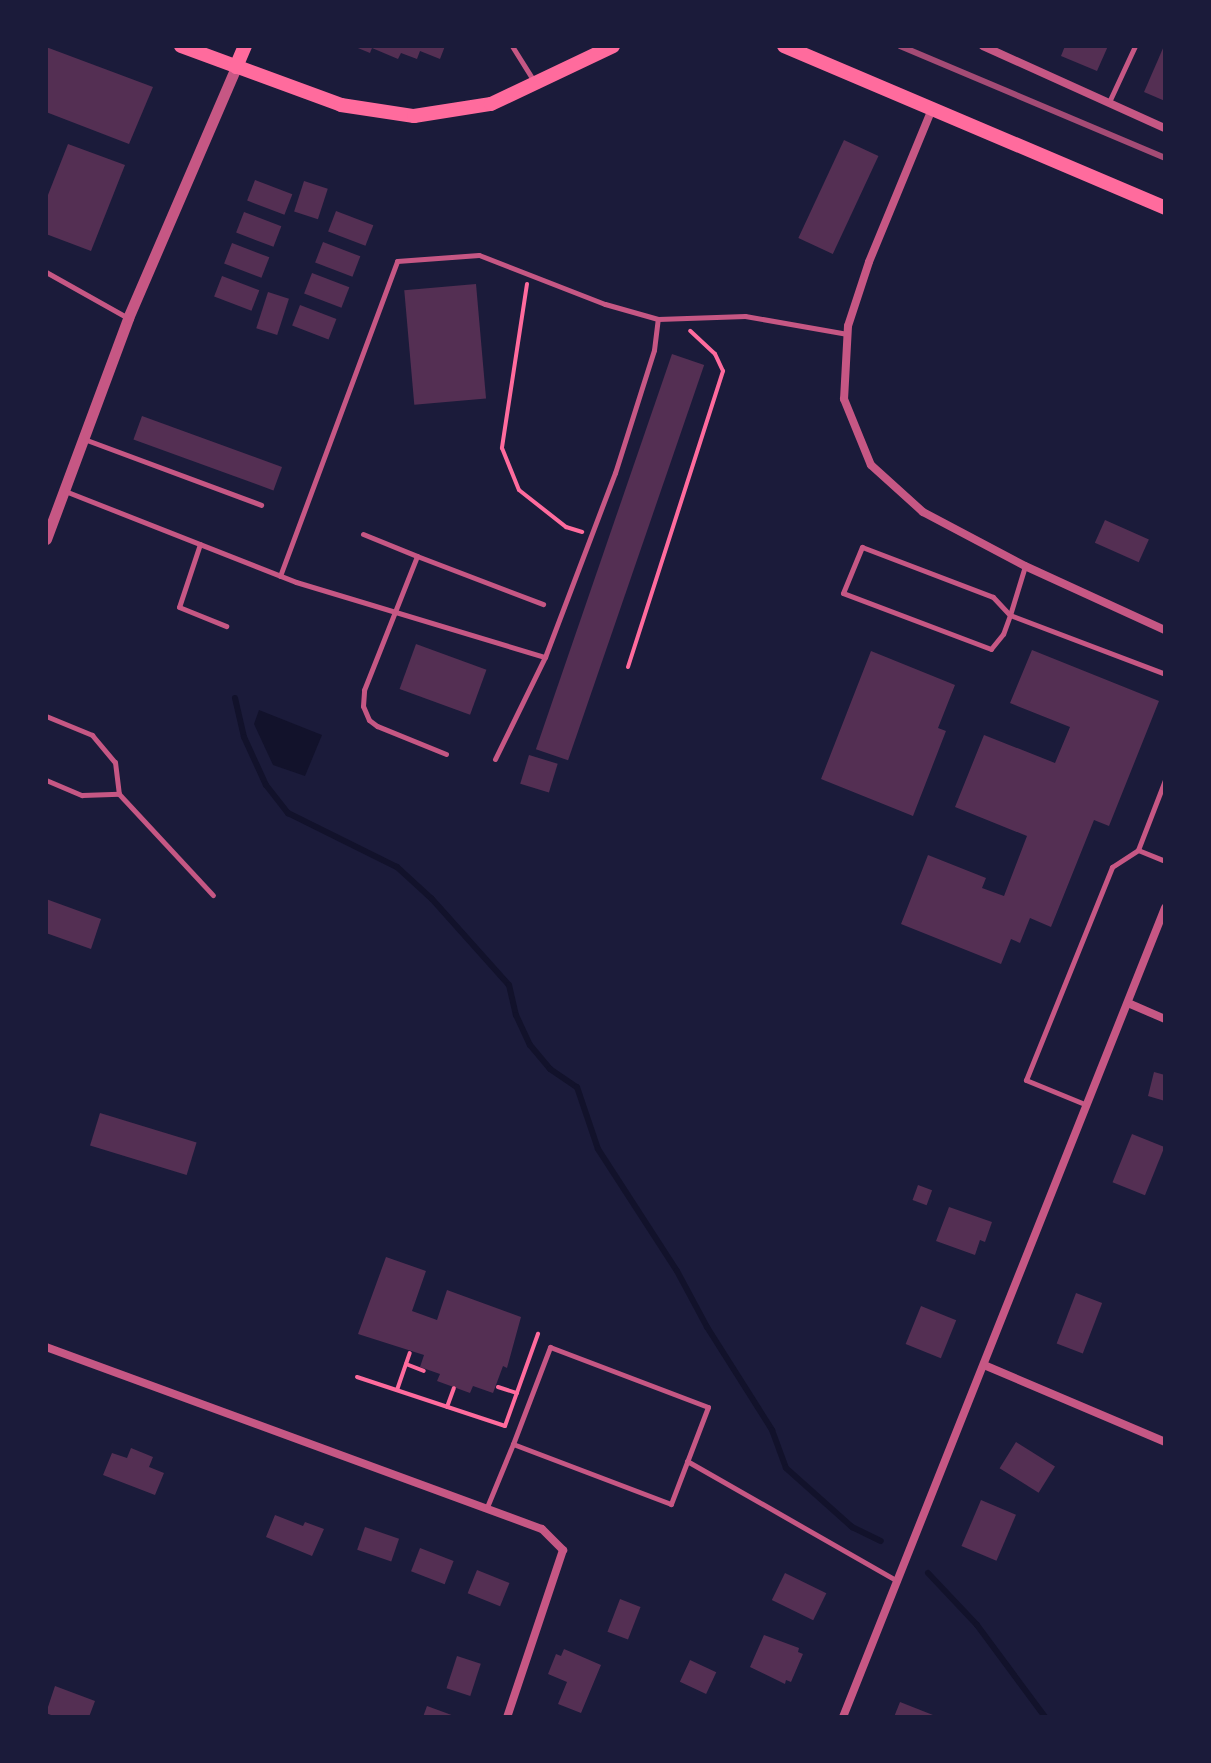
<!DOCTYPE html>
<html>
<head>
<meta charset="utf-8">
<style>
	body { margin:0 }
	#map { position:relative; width:1211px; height:1763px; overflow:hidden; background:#1b1b3a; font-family:"DM Sans",sans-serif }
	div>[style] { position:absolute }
	.water>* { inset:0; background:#12122b }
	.stream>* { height:6px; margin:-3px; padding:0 3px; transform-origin:3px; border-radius:3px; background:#12122b }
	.building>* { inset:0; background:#542f53; transform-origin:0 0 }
	.path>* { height:4px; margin:-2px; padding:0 2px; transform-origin:2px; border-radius:2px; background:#ff6b9d }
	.service>* { height:5px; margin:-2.5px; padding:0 2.5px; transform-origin:2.5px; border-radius:2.5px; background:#c65784 }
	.minor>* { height:8px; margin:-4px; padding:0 4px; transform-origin:4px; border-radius:4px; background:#c65784 }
	.tertiary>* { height:11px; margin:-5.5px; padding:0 5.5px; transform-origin:5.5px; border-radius:5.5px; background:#c65784 }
	.secondary>* { height:14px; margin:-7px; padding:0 7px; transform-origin:7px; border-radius:7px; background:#ff6b9d }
	.rail>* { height:6px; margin:-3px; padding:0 3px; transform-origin:3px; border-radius:3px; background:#a44b75 }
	span { translate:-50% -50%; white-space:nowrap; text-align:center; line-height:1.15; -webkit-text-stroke:6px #1b1b3a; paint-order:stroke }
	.frame { position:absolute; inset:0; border:48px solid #1b1b3a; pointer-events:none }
</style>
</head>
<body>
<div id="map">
	<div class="water">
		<i style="clip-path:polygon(259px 710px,322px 735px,305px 776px,273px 765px,254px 724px)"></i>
	</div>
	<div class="stream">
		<i style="left:235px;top:698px;width:40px;rotate:77deg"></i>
		<i style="left:244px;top:737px;width:53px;rotate:65.4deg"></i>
		<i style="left:266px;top:785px;width:36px;rotate:52deg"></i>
		<i style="left:288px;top:813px;width:122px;rotate:26.4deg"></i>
		<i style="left:397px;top:867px;width:47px;rotate:42.4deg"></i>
		<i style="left:432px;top:899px;width:115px;rotate:48.2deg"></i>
		<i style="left:509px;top:985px;width:31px;rotate:77deg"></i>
		<i style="left:516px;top:1015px;width:33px;rotate:65deg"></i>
		<i style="left:530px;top:1045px;width:31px;rotate:50deg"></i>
		<i style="left:550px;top:1069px;width:32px;rotate:34deg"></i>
		<i style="left:577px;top:1087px;width:65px;rotate:71.3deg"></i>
		<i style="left:598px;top:1149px;width:145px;rotate:57.1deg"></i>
		<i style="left:677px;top:1271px;width:64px;rotate:61.8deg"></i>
		<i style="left:707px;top:1327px;width:122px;rotate:57.7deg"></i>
		<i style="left:772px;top:1430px;width:40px;rotate:69.8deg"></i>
		<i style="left:786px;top:1468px;width:89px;rotate:41.8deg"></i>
		<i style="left:852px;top:1527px;width:32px;rotate:26deg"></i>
		<i style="left:928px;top:1573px;width:71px;rotate:46.7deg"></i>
		<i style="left:977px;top:1625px;width:114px;rotate:53.5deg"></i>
	</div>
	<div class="building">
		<i style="clip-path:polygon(353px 46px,445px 46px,440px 59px,420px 51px,417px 59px,401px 53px,398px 59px,372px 48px,370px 53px)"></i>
		<i style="clip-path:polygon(1065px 46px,1108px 46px,1097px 71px,1061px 56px)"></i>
		<i style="clip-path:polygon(1164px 46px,1165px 46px,1165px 101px,1144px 92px)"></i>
		<i style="clip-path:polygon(46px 47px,153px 87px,129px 144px,46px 112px)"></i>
		<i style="left:844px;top:140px;width:38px;height:108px;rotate:25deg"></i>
		<i style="clip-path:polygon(68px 144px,125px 165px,91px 251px,46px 234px,46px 200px)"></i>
		<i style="left:255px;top:180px;width:40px;height:22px;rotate:21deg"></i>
		<i style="left:304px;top:181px;width:25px;height:32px;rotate:18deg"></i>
		<i style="left:336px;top:211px;width:40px;height:22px;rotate:21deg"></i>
		<i style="left:244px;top:212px;width:40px;height:22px;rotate:21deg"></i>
		<i style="left:323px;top:242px;width:40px;height:22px;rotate:21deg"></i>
		<i style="left:232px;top:243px;width:40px;height:22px;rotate:21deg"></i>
		<i style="left:312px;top:273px;width:40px;height:22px;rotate:21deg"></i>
		<i style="left:222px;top:276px;width:40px;height:22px;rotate:21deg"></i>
		<i style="left:476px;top:284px;width:115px;height:72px;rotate:85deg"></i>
		<i style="left:268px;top:292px;width:22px;height:38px;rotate:18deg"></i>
		<i style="left:300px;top:305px;width:39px;height:22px;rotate:21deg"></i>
		<i style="left:672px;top:354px;width:34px;height:418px;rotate:19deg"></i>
		<i style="left:142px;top:416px;width:149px;height:25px;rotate:20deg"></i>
		<i style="left:1105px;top:520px;width:48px;height:25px;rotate:24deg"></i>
		<i style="left:416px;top:644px;width:75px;height:48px;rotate:20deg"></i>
		<i style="clip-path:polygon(1032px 650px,1159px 701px,1109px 826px,1094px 820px,1051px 927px,1030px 918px,1020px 943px,1011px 939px,1001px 964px,901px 924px,928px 855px,986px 878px,982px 888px,1004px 896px,1027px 836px,955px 807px,984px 735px,1055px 763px,1070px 727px,1010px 703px)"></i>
		<i style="clip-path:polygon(871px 651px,955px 685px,938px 728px,946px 731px,913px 816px,821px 779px)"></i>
		<i style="left:529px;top:755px;width:30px;height:30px;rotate:17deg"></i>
		<i style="clip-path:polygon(46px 899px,101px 919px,91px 949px,46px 933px)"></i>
		<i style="clip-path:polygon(1154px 1072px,1165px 1075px,1165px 1101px,1148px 1096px)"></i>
		<i style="left:100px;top:1113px;width:101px;height:34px;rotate:17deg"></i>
		<i style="left:1132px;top:1134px;width:35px;height:52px;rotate:22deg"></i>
		<i style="left:918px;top:1185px;width:15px;height:16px;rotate:20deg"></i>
		<i style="clip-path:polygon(949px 1207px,992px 1222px,985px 1242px,980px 1240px,975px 1255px,936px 1241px)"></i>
		<i style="clip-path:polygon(386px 1257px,426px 1271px,412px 1311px,437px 1320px,447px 1290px,521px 1317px,507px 1368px,503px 1366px,493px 1393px,473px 1386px,470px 1393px,437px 1381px,440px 1374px,420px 1367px,424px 1355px,358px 1334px)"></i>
		<i style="left:1076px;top:1293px;width:28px;height:54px;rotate:21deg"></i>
		<i style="left:921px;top:1306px;width:38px;height:41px;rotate:22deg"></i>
		<i style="left:1016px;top:1442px;width:46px;height:31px;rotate:32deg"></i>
		<i style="clip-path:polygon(131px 1448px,153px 1457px,149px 1467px,164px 1473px,155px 1495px,103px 1475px,112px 1453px,127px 1458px)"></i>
		<i style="left:981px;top:1500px;width:38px;height:50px;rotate:23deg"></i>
		<i style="clip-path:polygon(275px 1515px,303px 1526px,305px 1522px,324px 1529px,312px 1556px,266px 1537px)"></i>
		<i style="left:365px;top:1527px;width:36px;height:24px;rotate:19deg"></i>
		<i style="left:420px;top:1548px;width:36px;height:25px;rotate:21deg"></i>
		<i style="left:477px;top:1570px;width:35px;height:25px;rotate:22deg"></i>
		<i style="left:785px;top:1573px;width:46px;height:30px;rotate:26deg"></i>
		<i style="left:620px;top:1599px;width:22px;height:35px;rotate:21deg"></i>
		<i style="clip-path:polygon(764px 1635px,799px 1648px,798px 1652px,803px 1654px,791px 1682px,786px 1680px,785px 1684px,750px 1667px)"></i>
		<i style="clip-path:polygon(564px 1649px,601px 1665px,581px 1713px,558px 1704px,567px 1682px,548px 1674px,556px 1654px,561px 1656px)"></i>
		<i style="left:457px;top:1656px;width:25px;height:34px;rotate:18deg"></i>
		<i style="left:690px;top:1660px;width:29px;height:24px;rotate:25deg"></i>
		<i style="clip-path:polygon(55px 1686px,95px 1701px,89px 1717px,56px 1717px,46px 1713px)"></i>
		<i style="clip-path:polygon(900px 1702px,938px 1717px,894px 1717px)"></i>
		<i style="clip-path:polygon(427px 1706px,457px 1717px,423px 1717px)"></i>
	</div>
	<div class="path">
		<i style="left:527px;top:284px;width:166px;rotate:98.7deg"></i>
		<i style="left:502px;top:448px;width:45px;rotate:68deg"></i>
		<i style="left:519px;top:490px;width:60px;rotate:38.2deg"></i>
		<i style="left:566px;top:527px;width:17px;rotate:17deg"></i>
		<i style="left:628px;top:667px;width:311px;rotate:-72.2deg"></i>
		<i style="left:723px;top:371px;width:19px;rotate:-115deg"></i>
		<i style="left:715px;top:354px;width:34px;rotate:-137deg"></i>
		<i style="left:406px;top:1364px;width:19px;rotate:21deg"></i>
		<i style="left:357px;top:1377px;width:156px;rotate:18.3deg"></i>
		<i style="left:505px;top:1426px;width:98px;rotate:-70.3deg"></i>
		<i style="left:498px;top:1387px;width:20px;rotate:18deg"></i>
		<i style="left:397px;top:1390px;width:39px;rotate:-71deg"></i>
		<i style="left:447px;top:1407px;width:20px;rotate:-70deg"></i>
	</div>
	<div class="service">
		<i style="left:512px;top:46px;width:40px;rotate:58deg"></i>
		<i style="left:1109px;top:102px;width:62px;rotate:-65.1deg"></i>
		<i style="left:46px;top:272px;width:94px;rotate:29.3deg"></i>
		<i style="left:84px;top:439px;width:189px;rotate:20.4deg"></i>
		<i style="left:65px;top:491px;width:248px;rotate:21.5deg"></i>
		<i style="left:296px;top:582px;width:260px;rotate:16.8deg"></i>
		<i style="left:363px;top:534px;width:58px;rotate:22.2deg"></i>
		<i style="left:200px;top:544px;width:66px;rotate:108.4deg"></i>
		<i style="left:179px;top:607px;width:51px;rotate:22deg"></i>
		<i style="left:862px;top:547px;width:140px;rotate:20.9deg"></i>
		<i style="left:993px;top:597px;width:25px;rotate:47deg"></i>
		<i style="left:1010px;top:615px;width:20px;rotate:110deg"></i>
		<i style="left:1003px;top:634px;width:19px;rotate:129deg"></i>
		<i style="left:991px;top:649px;width:158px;rotate:-159.3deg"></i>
		<i style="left:843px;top:593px;width:50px;rotate:-67.6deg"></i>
		<i style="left:1025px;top:566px;width:51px;rotate:107deg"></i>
		<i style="left:1010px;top:615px;width:166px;rotate:20.8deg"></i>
		<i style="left:280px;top:576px;width:336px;rotate:-69.6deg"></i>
		<i style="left:397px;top:261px;width:82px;rotate:-4.2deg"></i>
		<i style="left:479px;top:255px;width:135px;rotate:21.3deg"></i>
		<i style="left:605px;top:304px;width:55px;rotate:15.8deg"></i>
		<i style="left:658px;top:319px;width:87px;rotate:-2deg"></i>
		<i style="left:745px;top:316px;width:104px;rotate:10deg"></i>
		<i style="left:46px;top:716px;width:50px;rotate:22.4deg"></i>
		<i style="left:92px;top:735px;width:35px;rotate:50deg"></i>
		<i style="left:115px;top:762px;width:32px;rotate:83deg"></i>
		<i style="left:446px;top:754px;width:74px;rotate:-157.9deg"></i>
		<i style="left:377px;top:726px;width:10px;rotate:-143deg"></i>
		<i style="left:369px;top:720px;width:15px;rotate:-113deg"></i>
		<i style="left:363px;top:706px;width:16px;rotate:-86deg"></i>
		<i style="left:364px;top:690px;width:144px;rotate:-68.4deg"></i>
		<i style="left:417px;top:556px;width:135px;rotate:20.9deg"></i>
		<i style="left:495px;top:759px;width:114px;rotate:-63.9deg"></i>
		<i style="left:545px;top:657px;width:197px;rotate:-69.2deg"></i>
		<i style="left:615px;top:473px;width:129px;rotate:-72.4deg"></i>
		<i style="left:654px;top:350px;width:31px;rotate:-83deg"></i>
		<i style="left:46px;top:780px;width:39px;rotate:23deg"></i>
		<i style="left:82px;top:795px;width:37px;rotate:-2deg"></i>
		<i style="left:119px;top:794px;width:138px;rotate:47.1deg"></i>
		<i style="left:1165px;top:780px;width:75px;rotate:111.1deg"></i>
		<i style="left:1138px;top:850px;width:29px;rotate:22deg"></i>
		<i style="left:1087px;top:1105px;width:66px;rotate:-157.7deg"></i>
		<i style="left:1026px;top:1080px;width:230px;rotate:-68deg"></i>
		<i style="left:1112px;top:867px;width:31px;rotate:-33deg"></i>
		<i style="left:550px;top:1347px;width:169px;rotate:20.8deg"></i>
		<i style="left:708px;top:1407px;width:104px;rotate:110.9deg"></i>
		<i style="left:671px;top:1504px;width:169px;rotate:-159.2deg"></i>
		<i style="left:513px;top:1444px;width:104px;rotate:-69.1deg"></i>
		<i style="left:687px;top:1461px;width:242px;rotate:29.7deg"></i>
		<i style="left:487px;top:1507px;width:68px;rotate:-67.6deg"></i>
	</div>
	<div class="minor">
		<i style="left:983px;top:46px;width:200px;rotate:24.3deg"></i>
		<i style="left:932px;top:109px;width:165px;rotate:112.4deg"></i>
		<i style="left:869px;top:262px;width:67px;rotate:108.2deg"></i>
		<i style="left:848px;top:326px;width:73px;rotate:93.1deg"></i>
		<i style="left:844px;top:399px;width:71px;rotate:67.8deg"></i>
		<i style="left:871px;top:465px;width:70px;rotate:42.1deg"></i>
		<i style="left:923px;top:512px;width:115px;rotate:27.9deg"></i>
		<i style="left:1025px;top:566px;width:154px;rotate:24.6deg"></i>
		<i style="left:1128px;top:1003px;width:40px;rotate:23.4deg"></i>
		<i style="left:46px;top:1347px;width:528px;rotate:20.15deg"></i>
		<i style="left:542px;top:1529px;width:30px;rotate:45deg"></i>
		<i style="left:563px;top:1550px;width:176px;rotate:108.5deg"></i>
		<i style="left:984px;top:1365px;width:197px;rotate:23deg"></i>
		<i style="left:843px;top:1717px;width:871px;rotate:-68.3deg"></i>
	</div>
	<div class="tertiary">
		<i style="left:46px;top:539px;width:236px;rotate:-69.6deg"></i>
		<i style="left:128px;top:318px;width:273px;rotate:-66.7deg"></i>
	</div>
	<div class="secondary">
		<i style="left:181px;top:46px;width:171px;rotate:20.2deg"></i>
		<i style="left:341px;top:105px;width:74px;rotate:8.6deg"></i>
		<i style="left:414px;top:116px;width:78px;rotate:-8.9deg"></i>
		<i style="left:491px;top:104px;width:135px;rotate:-25.4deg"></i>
		<i style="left:784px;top:46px;width:414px;rotate:23deg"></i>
		<i style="left:236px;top:67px;width:23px;rotate:-67deg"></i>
	</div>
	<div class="rail">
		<i style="left:900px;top:46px;width:288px;rotate:22.9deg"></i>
	</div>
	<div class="frame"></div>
</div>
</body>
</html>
